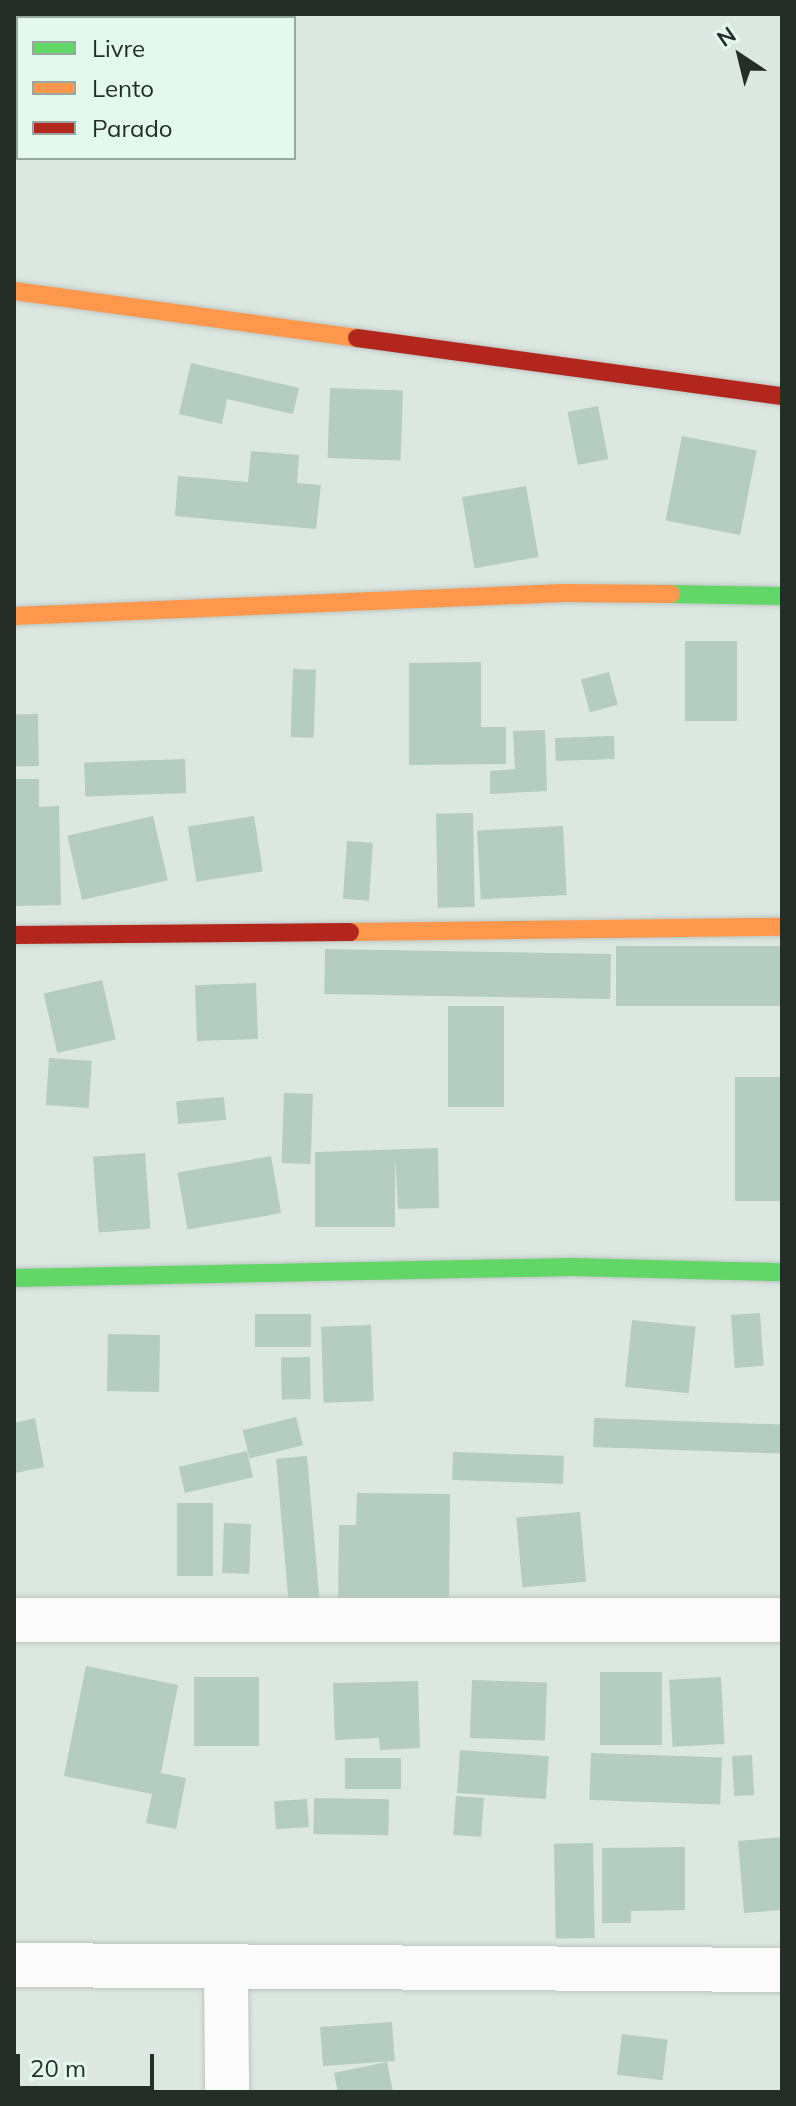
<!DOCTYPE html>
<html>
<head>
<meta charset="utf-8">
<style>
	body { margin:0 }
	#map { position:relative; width:796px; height:2106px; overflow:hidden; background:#dce7e1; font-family:Mulish,sans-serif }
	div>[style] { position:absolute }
	.building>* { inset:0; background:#b4ccc1; transform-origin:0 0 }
	.roads { filter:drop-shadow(0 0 2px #bcc5c0) drop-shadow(0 0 2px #bcc5c0) }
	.street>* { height:44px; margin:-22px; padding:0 22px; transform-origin:22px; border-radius:22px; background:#fafbfa }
	.fast>* { height:18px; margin:-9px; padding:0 9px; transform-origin:9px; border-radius:9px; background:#63d668 }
	.slow>* { height:18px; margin:-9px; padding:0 9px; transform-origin:9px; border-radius:9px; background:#ff974d }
	.jam>* { height:18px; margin:-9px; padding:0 9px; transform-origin:9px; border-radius:9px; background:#b3261e }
	span { translate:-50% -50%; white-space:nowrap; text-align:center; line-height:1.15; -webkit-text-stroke:6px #e4f9ee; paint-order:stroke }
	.frame { position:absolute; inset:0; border:16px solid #252d29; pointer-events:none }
	.legend { position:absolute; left:16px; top:16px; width:280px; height:144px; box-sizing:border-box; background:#e4f9ee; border:2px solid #98a79f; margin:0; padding:10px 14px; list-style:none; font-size:24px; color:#252d29 }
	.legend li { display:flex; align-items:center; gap:16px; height:40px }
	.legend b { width:40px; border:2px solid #98a79f }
	.north { position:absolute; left:700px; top:16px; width:80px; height:80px; -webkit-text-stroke:6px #e4f9ee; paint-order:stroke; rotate:325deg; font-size:22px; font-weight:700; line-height:32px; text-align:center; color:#252d29 }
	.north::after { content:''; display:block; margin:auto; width:28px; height:36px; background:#252d29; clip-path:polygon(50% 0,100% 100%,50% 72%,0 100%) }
	.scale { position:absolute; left:16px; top:2054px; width:138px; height:36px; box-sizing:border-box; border:4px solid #252d29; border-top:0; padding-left:10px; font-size:24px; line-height:28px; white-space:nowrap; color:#252d29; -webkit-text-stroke:6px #e4f9ee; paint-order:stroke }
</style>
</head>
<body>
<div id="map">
	<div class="building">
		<i style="clip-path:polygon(191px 363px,299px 388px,293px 414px,227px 399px,222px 424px,179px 414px)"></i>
		<i style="left:330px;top:388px;width:73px;height:70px;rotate:2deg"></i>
		<i style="left:598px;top:406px;width:54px;height:31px;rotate:79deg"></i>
		<i style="left:682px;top:436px;width:76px;height:86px;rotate:11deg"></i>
		<i style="clip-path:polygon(251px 451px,299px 455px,297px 483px,321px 485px,316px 529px,175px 516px,178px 476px,248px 482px)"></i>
		<i style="left:526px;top:486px;width:72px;height:65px;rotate:80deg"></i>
		<i style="left:685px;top:641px;width:52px;height:80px"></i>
		<i style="clip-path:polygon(481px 662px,481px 727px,506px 727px,506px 764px,409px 765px,409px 663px)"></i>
		<i style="left:293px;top:669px;width:23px;height:68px;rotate:2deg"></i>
		<i style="left:609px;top:672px;width:34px;height:29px;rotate:75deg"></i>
		<i style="left:38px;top:714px;width:52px;height:24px;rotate:89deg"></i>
		<i style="clip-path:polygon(545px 730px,547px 791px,490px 794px,490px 771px,515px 769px,513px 731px)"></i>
		<i style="left:614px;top:736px;width:23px;height:59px;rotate:88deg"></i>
		<i style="left:185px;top:759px;width:34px;height:101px;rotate:88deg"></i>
		<i style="clip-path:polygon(14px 779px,39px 779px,39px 807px,59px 806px,61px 905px,14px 906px)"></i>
		<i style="left:473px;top:813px;width:94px;height:37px;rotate:89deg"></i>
		<i style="left:153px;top:816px;width:66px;height:88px;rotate:77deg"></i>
		<i style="left:254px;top:816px;width:56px;height:67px;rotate:81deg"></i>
		<i style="left:563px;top:826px;width:69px;height:86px;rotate:87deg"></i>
		<i style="left:347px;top:841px;width:26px;height:58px;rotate:4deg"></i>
		<i style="left:782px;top:946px;width:60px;height:166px;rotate:90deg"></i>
		<i style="left:611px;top:954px;width:45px;height:286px;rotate:91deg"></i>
		<i style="left:102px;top:980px;width:61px;height:60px;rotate:77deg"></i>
		<i style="left:256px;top:983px;width:56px;height:61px;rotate:88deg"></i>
		<i style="left:504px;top:1006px;width:101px;height:56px;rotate:90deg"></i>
		<i style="left:49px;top:1058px;width:43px;height:47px;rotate:4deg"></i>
		<i style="left:735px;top:1077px;width:47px;height:124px"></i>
		<i style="left:284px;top:1093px;width:29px;height:70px;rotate:2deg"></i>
		<i style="left:224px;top:1097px;width:23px;height:48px;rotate:85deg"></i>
		<i style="clip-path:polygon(438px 1148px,439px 1208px,398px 1209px,395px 1156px,395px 1227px,315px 1227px,315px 1152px)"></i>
		<i style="left:145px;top:1153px;width:76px;height:52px;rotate:86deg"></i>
		<i style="left:271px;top:1156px;width:58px;height:95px;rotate:80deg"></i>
		<i style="left:760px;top:1313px;width:53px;height:29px;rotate:86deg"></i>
		<i style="left:311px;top:1314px;width:33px;height:56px;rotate:90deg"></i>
		<i style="left:632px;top:1320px;width:64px;height:67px;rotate:6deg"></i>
		<i style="left:371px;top:1325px;width:76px;height:50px;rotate:88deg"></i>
		<i style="left:108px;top:1334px;width:52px;height:57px;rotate:1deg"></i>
		<i style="left:310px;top:1357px;width:42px;height:29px;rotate:89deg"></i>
		<i style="left:296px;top:1417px;width:29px;height:55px;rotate:76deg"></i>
		<i style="clip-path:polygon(35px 1418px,44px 1467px,16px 1473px,14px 1423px)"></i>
		<i style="left:594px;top:1418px;width:188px;height:29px;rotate:2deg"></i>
		<i style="left:247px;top:1451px;width:27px;height:70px;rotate:77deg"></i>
		<i style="left:453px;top:1452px;width:111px;height:28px;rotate:2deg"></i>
		<i style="left:307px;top:1456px;width:146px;height:31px;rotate:85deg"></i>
		<i style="clip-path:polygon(357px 1493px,450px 1494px,449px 1601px,338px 1601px,339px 1525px,356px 1525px)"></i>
		<i style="left:177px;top:1503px;width:36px;height:73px"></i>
		<i style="left:580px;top:1512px;width:70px;height:64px;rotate:85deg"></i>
		<i style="left:224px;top:1523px;width:27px;height:50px;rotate:2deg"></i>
		<i style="clip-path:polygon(86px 1666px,178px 1685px,161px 1773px,186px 1778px,176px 1829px,146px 1823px,152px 1794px,64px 1776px)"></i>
		<i style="left:600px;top:1672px;width:62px;height:73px"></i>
		<i style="left:194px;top:1677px;width:65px;height:69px"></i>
		<i style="left:721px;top:1677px;width:67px;height:52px;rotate:87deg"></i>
		<i style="left:472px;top:1680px;width:75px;height:58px;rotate:2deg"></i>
		<i style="clip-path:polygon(418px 1681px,420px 1748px,380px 1750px,379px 1738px,335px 1740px,333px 1683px)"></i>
		<i style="left:460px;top:1750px;width:89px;height:43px;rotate:4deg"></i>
		<i style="left:591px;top:1753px;width:131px;height:47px;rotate:2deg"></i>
		<i style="left:752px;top:1755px;width:40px;height:20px;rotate:87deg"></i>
		<i style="left:401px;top:1758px;width:31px;height:56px;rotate:90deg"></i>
		<i style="left:456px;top:1796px;width:28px;height:39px;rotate:4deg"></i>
		<i style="left:314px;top:1798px;width:75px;height:36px;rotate:1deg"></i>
		<i style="left:307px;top:1799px;width:28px;height:33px;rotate:86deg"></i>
		<i style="clip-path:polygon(782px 1837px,782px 1910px,744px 1913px,738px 1841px)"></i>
		<i style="left:593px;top:1843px;width:95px;height:39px;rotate:89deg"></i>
		<i style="clip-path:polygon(685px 1847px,685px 1910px,631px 1911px,631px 1923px,602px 1923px,602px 1848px)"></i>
		<i style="left:392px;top:2022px;width:39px;height:72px;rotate:86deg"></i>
		<i style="left:622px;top:2034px;width:46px;height:41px;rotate:7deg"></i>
		<i style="clip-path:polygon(387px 2062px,393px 2092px,338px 2092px,334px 2073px)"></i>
	</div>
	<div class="roads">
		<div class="street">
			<i style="left:14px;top:1620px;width:768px"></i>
			<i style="left:14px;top:1965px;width:768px;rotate:0.37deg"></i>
			<i style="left:226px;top:1966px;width:126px;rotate:89.5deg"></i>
		</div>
		<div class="fast">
			<i style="left:671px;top:594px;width:111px;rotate:1deg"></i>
			<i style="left:14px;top:1278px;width:558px;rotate:-1.13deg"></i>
			<i style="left:572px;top:1267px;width:210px;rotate:1.4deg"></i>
		</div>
		<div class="slow">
			<i style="left:14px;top:291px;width:346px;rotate:7.8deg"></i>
			<i style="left:14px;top:616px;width:551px;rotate:-2.39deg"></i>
			<i style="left:565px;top:593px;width:106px;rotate:0.5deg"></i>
			<i style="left:350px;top:932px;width:432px;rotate:-0.7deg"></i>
		</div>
		<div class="jam">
			<i style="left:357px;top:338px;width:429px;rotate:7.8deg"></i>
			<i style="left:14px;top:935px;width:336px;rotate:-0.5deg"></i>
		</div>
	</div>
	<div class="frame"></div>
	<ul class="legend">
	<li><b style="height:10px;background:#63d668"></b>Livre</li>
	<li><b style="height:10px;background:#ff974d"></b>Lento</li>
	<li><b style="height:10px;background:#b3261e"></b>Parado</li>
	</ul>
	<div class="north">N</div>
	<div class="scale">20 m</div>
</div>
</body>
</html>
